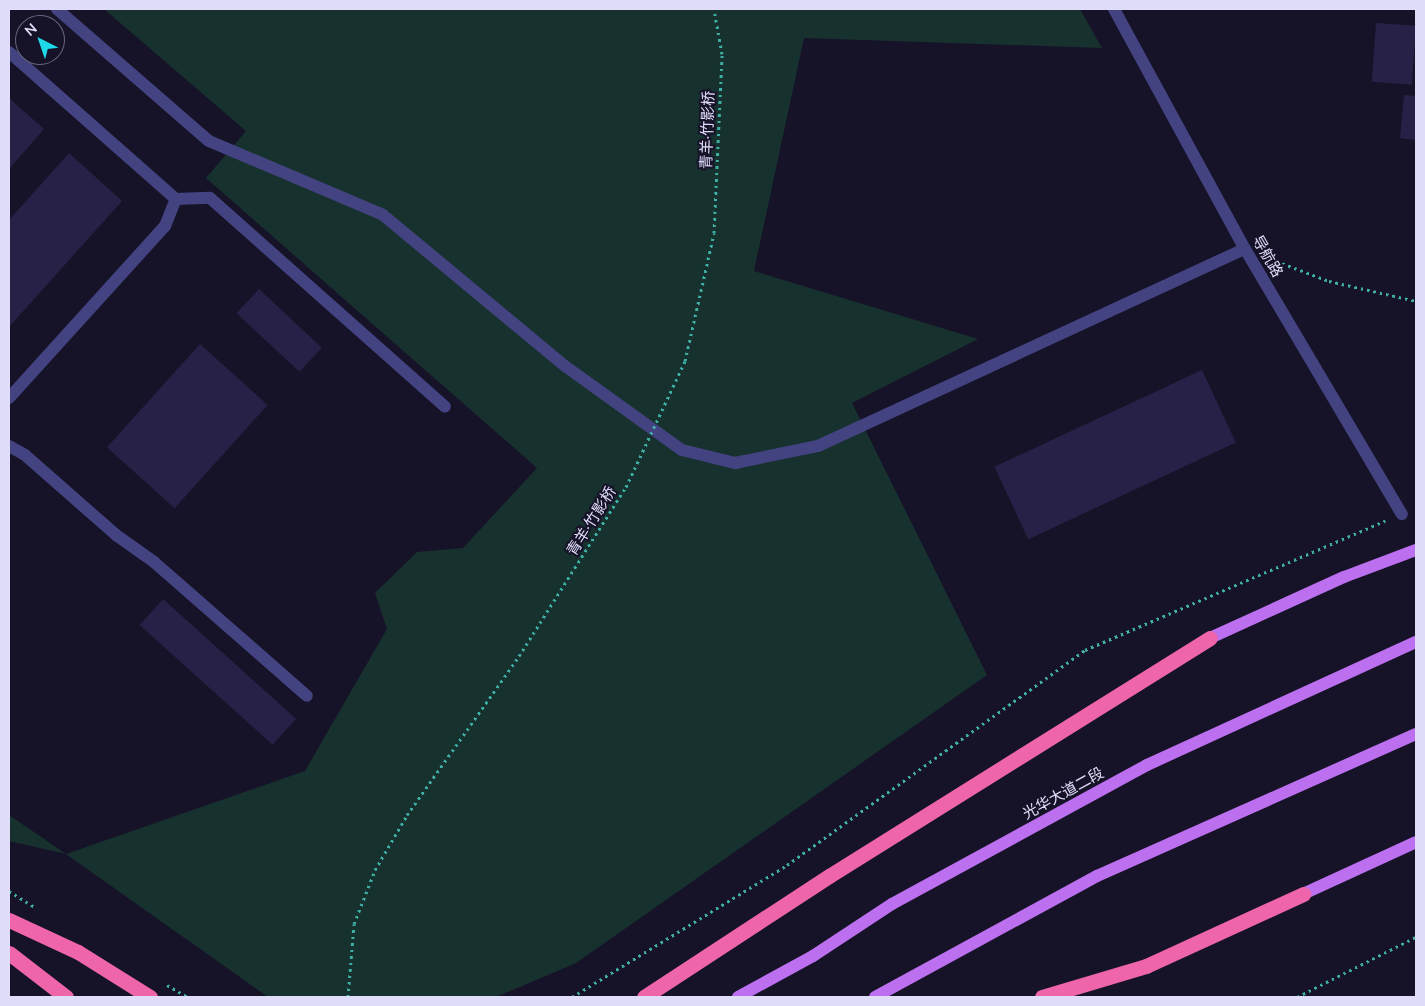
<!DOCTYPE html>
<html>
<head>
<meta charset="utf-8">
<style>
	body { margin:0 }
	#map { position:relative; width:1425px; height:1006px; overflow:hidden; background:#161328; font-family:Mulish,"Noto Sans SC",sans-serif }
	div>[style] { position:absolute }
	.green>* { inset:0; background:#17312f }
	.building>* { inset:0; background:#282147; transform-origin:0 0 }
	.path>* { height:3px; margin-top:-1.5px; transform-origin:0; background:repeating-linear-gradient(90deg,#3eafa5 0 2.5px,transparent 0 6.5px) }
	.service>* { height:12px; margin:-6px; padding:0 6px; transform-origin:6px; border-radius:6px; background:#444382 }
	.minor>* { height:12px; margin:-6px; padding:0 6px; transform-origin:6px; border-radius:6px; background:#444382 }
	.primary>* { height:12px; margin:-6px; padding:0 6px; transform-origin:6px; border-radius:6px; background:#bc70f0 }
	.motorway>* { height:15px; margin:-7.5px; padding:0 7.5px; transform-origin:7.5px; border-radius:7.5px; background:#ee65ab }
	.path-bridge>* { height:3px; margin-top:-1.5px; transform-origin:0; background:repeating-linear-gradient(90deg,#3eafa5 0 2.5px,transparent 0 6.5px) }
	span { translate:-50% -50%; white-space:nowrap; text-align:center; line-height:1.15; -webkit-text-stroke:4px #161328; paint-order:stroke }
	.street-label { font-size:15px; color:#e0ddfb }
	.frame { position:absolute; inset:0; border:10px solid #e0ddfb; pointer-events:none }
	.north { position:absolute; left:15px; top:15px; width:50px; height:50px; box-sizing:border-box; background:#161328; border:1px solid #67647c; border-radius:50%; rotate:319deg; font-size:14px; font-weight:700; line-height:20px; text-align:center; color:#e0ddfb }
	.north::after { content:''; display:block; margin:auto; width:18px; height:22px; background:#1ed9e7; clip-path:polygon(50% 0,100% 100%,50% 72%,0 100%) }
</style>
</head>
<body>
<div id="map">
	<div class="green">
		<i style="clip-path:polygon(104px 9px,1080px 9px,1102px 48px,804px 38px,754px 271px,978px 339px,852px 403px,987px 675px,576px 963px,496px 997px,268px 997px,66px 854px,9px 841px,9px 815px,66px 854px,305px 771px,387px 629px,375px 593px,417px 552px,463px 548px,537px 468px,206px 178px,246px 131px)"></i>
	</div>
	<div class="building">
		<i style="left:1376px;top:23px;width:40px;height:59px;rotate:4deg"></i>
		<i style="clip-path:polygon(1404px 95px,1416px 96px,1416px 140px,1400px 138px)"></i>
		<i style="clip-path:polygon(9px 98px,44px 129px,9px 169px)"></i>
		<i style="clip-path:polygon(69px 153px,122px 201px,9px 327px,9px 220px)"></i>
		<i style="left:259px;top:289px;width:86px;height:33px;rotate:43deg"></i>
		<i style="left:200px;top:344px;width:91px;height:139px;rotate:42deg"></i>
		<i style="left:1202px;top:370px;width:80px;height:229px;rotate:65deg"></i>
		<i style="left:163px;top:599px;width:179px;height:35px;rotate:42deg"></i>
	</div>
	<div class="path">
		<i style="left:1276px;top:261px;width:57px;rotate:20.7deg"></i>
		<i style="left:1329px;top:281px;width:89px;rotate:12.9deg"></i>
		<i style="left:9px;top:891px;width:31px;rotate:32deg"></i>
		<i style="left:167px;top:985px;width:24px;rotate:30deg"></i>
		<i style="left:572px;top:997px;width:252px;rotate:-31.5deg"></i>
		<i style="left:787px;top:865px;width:367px;rotate:-35.8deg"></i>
		<i style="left:1085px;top:650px;width:327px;rotate:-23.3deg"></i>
		<i style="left:1297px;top:997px;width:133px;rotate:-26.8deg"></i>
	</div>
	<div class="service">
		<i style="left:9px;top:52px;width:222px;rotate:41.4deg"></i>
		<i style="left:176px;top:199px;width:34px;rotate:-2deg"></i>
		<i style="left:210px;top:198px;width:314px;rotate:41.6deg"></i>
		<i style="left:9px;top:398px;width:232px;rotate:-47.8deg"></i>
		<i style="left:165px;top:226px;width:29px;rotate:-68deg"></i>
		<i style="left:9px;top:446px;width:18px;rotate:29deg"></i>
		<i style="left:25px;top:455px;width:121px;rotate:41.3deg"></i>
		<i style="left:116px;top:535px;width:47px;rotate:35.4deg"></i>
		<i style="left:154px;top:562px;width:203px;rotate:41.2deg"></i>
	</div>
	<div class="minor">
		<i style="left:57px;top:9px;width:201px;rotate:41deg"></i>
		<i style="left:209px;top:141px;width:189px;rotate:23deg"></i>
		<i style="left:383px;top:215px;width:236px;rotate:39.7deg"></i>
		<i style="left:565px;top:366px;width:144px;rotate:35.7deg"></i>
		<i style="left:682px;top:450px;width:55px;rotate:13.8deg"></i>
		<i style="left:735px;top:463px;width:85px;rotate:-11.6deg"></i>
		<i style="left:818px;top:446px;width:470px;rotate:-24.8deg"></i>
		<i style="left:1114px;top:9px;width:273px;rotate:61.4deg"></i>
		<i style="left:1245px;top:249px;width:308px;rotate:59.4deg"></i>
	</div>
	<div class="primary">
		<i style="left:1210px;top:638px;width:147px;rotate:-24.5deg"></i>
		<i style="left:1344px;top:577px;width:77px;rotate:-20.6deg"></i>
		<i style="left:1303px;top:894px;width:124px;rotate:-24.7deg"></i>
		<i style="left:738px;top:997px;width:85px;rotate:-28.7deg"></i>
		<i style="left:813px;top:956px;width:95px;rotate:-33.4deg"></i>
		<i style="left:892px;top:904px;width:290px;rotate:-28.6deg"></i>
		<i style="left:1147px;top:765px;width:296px;rotate:-24.6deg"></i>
		<i style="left:875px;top:997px;width:253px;rotate:-28.6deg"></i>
		<i style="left:1097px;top:876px;width:349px;rotate:-24deg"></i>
	</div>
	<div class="motorway">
		<i style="left:9px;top:920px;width:76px;rotate:24.9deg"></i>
		<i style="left:78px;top:952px;width:85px;rotate:32deg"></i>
		<i style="left:9px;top:953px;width:72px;rotate:37.7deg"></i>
		<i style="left:644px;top:997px;width:221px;rotate:-33.2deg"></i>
		<i style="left:829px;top:876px;width:449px;rotate:-32deg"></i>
		<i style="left:1042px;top:997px;width:109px;rotate:-16.6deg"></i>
		<i style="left:1146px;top:966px;width:173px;rotate:-24.6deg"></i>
	</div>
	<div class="path-bridge">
		<i style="left:348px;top:997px;width:73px;rotate:-85.3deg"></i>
		<i style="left:354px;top:924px;width:58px;rotate:-68.7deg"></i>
		<i style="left:375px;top:870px;width:64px;rotate:-59.8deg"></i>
		<i style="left:407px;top:815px;width:194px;rotate:-54.8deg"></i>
		<i style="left:519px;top:656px;width:200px;rotate:-57.7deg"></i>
		<i style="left:626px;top:487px;width:139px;rotate:-64.9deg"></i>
		<i style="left:685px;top:361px;width:131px;rotate:-77.2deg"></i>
		<i style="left:714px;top:233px;width:179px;rotate:-87.4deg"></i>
		<i style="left:722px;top:54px;width:46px;rotate:-100.1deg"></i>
	</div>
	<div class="street-label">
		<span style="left:707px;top:130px;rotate:-88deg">青羊·竹影桥</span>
		<span style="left:1268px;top:256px;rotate:60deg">导航路</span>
		<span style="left:591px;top:521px;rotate:-58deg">青羊·竹影桥</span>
		<span style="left:1063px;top:793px;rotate:-29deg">光华大道二段</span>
	</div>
	<div class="frame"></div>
	<div class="north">N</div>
</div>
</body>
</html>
